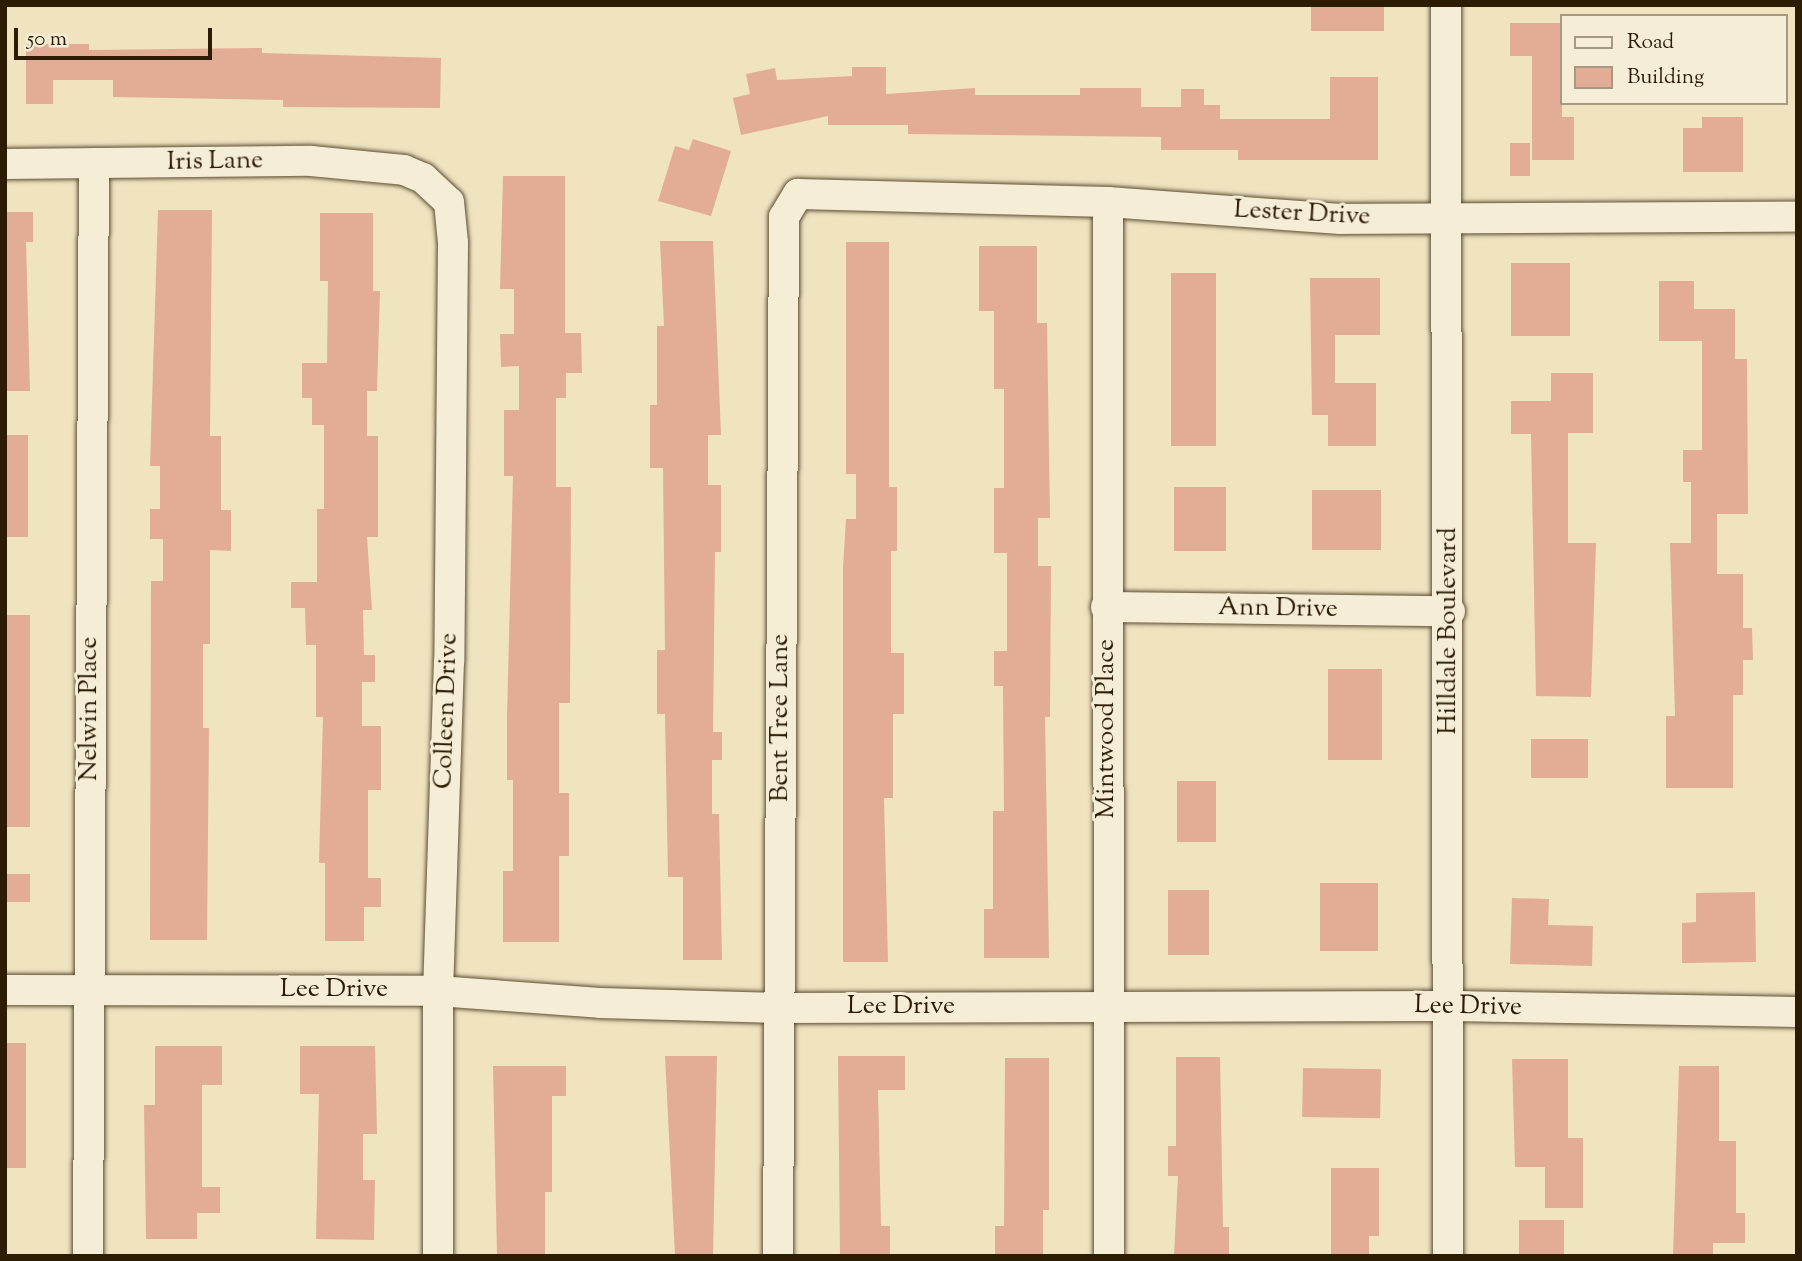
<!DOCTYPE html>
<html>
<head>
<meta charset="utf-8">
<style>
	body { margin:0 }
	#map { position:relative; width:1802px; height:1261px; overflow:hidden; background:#efe3c0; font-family:"Sorts Mill Goudy",serif }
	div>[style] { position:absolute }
	.building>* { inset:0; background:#e3ac96; transform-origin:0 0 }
	.roads { filter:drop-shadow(0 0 2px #5d4e33) drop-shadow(0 0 2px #5d4e33) }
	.minor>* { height:30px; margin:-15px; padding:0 15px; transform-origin:15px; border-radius:15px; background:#f5edd6 }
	span { translate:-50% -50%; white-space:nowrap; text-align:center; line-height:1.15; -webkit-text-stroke:6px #f5edd6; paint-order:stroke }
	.street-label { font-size:26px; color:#2c1c04 }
	.frame { position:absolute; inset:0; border:7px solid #2c1c04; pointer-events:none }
	.legend { position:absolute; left:1560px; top:14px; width:228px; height:91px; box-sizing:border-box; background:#f5edd6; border:2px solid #a59982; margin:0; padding:9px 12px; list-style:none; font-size:21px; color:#2c1c04 }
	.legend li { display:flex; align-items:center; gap:14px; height:35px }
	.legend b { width:35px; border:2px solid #a59982 }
	.scale { position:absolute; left:14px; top:28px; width:198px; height:32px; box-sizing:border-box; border:4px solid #2c1c04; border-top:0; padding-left:9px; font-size:21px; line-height:24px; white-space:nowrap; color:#2c1c04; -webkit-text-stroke:5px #f5edd6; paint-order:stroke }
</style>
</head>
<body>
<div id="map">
	<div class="building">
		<i style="left:1311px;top:5px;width:73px;height:26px"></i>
		<i style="clip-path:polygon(1510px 23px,1562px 23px,1562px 117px,1574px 117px,1574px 160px,1532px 160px,1532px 56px,1510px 56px)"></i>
		<i style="clip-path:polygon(26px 44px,89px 44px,89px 50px,262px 48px,262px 53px,441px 58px,440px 108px,283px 107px,283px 100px,113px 97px,113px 80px,53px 80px,53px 104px,26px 104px)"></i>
		<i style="clip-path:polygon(852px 67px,886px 67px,886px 94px,975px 88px,975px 95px,1080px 95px,1080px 88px,1141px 88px,1141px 107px,1181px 107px,1181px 89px,1204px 89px,1204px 105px,1220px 105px,1220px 119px,1330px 119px,1330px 77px,1378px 77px,1378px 160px,1238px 160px,1238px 150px,1161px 150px,1161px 137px,908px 134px,908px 125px,828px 125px,828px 116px,741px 135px,733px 98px,750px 94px,746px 74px,775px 68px,777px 80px,852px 76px)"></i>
		<i style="clip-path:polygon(1702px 117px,1743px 117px,1743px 172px,1683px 172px,1683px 128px,1702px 128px)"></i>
		<i style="clip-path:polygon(693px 139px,731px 151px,711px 216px,658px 201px,675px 146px,689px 150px)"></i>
		<i style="left:1510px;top:143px;width:20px;height:33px"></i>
		<i style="clip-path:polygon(503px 176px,565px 176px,565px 333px,581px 333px,582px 373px,566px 373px,566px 398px,556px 398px,556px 487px,571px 487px,570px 703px,559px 703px,559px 793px,569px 793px,569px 856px,559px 856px,559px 942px,503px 942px,503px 871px,513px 871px,513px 780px,507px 780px,507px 717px,513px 476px,504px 476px,504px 410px,519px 410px,519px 366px,501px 367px,500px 334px,514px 334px,514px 289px,500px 289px)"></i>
		<i style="clip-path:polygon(158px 210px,212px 210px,210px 436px,221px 436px,221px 510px,231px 510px,231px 551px,210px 550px,210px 644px,203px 644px,203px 728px,209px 728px,207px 940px,150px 940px,151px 581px,163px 581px,163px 539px,150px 539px,150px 509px,160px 509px,160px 466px,150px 466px)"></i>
		<i style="clip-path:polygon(5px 212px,33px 212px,33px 242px,26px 242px,30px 391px,5px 391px)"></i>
		<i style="clip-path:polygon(320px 213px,373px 213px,373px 291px,380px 291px,377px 391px,367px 391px,367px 436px,378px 436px,378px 537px,367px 537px,372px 610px,363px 610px,364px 655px,375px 655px,375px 682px,362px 682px,362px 726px,381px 726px,381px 790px,368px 790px,368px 878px,381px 878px,381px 907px,364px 907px,364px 941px,325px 941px,325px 863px,319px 863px,323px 717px,316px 717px,316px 645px,306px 645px,305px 608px,291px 608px,291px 582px,317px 582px,317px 509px,324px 509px,324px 425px,312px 425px,312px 398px,302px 398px,302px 363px,327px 363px,328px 281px,320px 281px)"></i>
		<i style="clip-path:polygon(660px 241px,713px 241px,721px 435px,708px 435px,708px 485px,721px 485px,721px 552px,715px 552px,713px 732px,722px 732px,722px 760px,712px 760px,712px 814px,719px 814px,722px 960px,683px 960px,683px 877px,668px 877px,665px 714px,657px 714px,657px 650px,665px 650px,663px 468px,650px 468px,650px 405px,657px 405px,657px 326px,664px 326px)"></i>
		<i style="clip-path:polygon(846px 242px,889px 242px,889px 487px,897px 487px,897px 551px,891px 551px,891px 653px,904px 653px,904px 714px,893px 714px,893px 798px,884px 798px,888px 962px,843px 962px,843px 568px,846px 519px,856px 519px,856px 474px,846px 474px)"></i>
		<i style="clip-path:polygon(979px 246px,1037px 246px,1037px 323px,1047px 323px,1050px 518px,1038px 518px,1038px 566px,1051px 566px,1050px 717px,1045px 717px,1049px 958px,984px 958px,984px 909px,993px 909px,993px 811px,1004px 811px,1003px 686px,994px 686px,994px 651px,1007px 651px,1007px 553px,994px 553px,994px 488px,1004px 488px,1004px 389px,994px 389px,994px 311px,979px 311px)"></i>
		<i style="left:1511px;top:263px;width:59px;height:73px"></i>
		<i style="left:1171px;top:273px;width:45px;height:173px"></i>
		<i style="clip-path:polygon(1310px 278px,1380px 278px,1380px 335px,1335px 335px,1335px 383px,1376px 383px,1376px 446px,1328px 446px,1328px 415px,1312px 415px)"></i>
		<i style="clip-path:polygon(1659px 281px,1694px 281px,1694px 309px,1735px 309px,1735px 359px,1747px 359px,1748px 514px,1717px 514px,1717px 574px,1743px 574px,1743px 628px,1752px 628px,1753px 660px,1743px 660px,1743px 695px,1733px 695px,1733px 788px,1666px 788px,1666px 716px,1675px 716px,1670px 543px,1691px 543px,1691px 482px,1683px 482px,1683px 450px,1702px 450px,1702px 341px,1659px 341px)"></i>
		<i style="clip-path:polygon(1551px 373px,1593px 373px,1593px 433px,1568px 433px,1568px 543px,1596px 543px,1591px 697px,1536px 696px,1531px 434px,1511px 434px,1511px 401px,1551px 401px)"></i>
		<i style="left:5px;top:435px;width:23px;height:102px"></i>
		<i style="left:1174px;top:487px;width:52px;height:64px"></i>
		<i style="left:1312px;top:490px;width:69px;height:60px"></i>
		<i style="left:5px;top:615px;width:25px;height:212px"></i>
		<i style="left:1328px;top:669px;width:54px;height:91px"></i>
		<i style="left:1531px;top:739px;width:57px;height:39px"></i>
		<i style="left:1177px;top:781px;width:39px;height:61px"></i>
		<i style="left:5px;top:874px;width:25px;height:28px"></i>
		<i style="left:1320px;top:883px;width:58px;height:68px"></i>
		<i style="left:1168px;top:890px;width:41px;height:65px"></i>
		<i style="clip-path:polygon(1755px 892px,1756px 962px,1682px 963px,1682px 923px,1696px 922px,1696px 893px)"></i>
		<i style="clip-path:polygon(1512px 898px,1549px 899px,1548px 925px,1593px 926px,1592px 966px,1510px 964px)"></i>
		<i style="left:5px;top:1043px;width:21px;height:125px"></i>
		<i style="clip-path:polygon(155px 1046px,222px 1046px,222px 1085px,202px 1085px,202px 1187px,220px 1187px,220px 1213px,197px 1213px,197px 1239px,146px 1239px,144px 1105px,155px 1105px)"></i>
		<i style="clip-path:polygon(300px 1046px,375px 1046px,377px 1134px,363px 1134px,363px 1180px,375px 1180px,374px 1240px,316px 1239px,319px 1094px,300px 1094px)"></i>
		<i style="clip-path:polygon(665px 1056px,717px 1056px,713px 1256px,675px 1256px)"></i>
		<i style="clip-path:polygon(838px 1056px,905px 1056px,905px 1090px,878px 1090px,881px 1226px,890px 1226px,890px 1256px,840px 1256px)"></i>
		<i style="clip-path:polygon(1176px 1057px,1220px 1057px,1223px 1227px,1229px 1227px,1229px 1256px,1174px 1256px,1178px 1176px,1168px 1176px,1168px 1146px,1176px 1146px)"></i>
		<i style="clip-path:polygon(1005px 1058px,1049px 1058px,1049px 1210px,1043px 1210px,1043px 1256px,995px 1256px,995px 1226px,1004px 1226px)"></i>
		<i style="clip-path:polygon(1512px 1059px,1568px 1059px,1568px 1138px,1583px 1138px,1583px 1208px,1545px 1208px,1545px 1167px,1515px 1167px)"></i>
		<i style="clip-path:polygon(493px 1066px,566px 1066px,566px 1096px,552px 1096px,552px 1192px,545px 1192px,545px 1256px,497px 1256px)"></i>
		<i style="clip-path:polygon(1679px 1066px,1719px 1066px,1719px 1141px,1736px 1141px,1736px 1213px,1745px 1213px,1745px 1243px,1713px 1243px,1713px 1256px,1673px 1256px)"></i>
		<i style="left:1303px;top:1068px;width:78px;height:49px;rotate:1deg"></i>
		<i style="clip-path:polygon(1331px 1168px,1379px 1168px,1379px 1236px,1369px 1236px,1369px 1256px,1331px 1256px)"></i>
		<i style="left:1519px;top:1220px;width:45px;height:36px"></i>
	</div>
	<div class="roads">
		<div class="minor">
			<i style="left:1446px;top:5px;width:1251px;rotate:89.91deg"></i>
			<i style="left:5px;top:164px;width:306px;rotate:-0.6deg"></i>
			<i style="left:311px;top:161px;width:93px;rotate:5.5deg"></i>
			<i style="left:404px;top:170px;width:21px;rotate:23deg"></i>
			<i style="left:423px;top:178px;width:35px;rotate:43deg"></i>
			<i style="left:449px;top:202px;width:41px;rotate:84.4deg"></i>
			<i style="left:453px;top:243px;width:418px;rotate:90.5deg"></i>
			<i style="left:449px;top:661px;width:330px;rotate:91.9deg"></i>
			<i style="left:438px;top:991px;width:265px;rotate:90deg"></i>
			<i style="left:1108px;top:202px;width:1054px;rotate:89.95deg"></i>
			<i style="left:1106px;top:607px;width:344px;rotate:0.7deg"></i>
			<i style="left:5px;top:990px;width:433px;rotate:0.1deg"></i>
			<i style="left:438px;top:991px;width:162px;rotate:4.2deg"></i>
			<i style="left:600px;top:1003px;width:179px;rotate:1.6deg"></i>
			<i style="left:779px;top:1008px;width:671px;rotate:-0.17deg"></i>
			<i style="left:1450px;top:1006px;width:347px;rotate:1deg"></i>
			<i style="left:88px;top:1256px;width:1093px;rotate:-89.69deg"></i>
			<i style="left:778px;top:1256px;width:1039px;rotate:-89.67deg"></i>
			<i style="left:784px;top:217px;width:27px;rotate:-59deg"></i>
			<i style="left:798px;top:194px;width:310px;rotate:1.5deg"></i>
			<i style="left:1108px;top:202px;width:233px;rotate:4.2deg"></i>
			<i style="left:1340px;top:219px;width:457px;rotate:-0.3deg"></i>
		</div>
	</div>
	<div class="street-label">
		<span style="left:215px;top:162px;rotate:-1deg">Iris Lane</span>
		<span style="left:1302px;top:214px;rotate:3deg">Lester Drive</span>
		<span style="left:1278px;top:609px;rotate:1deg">Ann Drive</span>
		<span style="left:1449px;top:631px;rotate:-90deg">Hilldale Boulevard</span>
		<span style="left:90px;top:709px;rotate:-90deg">Nelwin Place</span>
		<span style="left:447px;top:711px;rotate:-88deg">Colleen Drive</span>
		<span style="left:781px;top:718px;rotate:-90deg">Bent Tree Lane</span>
		<span style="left:1107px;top:729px;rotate:-90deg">Mintwood Place</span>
		<span style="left:334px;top:990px">Lee Drive</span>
		<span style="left:901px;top:1007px">Lee Drive</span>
		<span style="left:1468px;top:1007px;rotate:1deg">Lee Drive</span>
	</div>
	<div class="frame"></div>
	<ul class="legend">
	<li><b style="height:9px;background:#f5edd6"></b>Road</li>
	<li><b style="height:19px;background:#e3ac96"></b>Building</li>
	</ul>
	<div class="scale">50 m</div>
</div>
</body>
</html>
